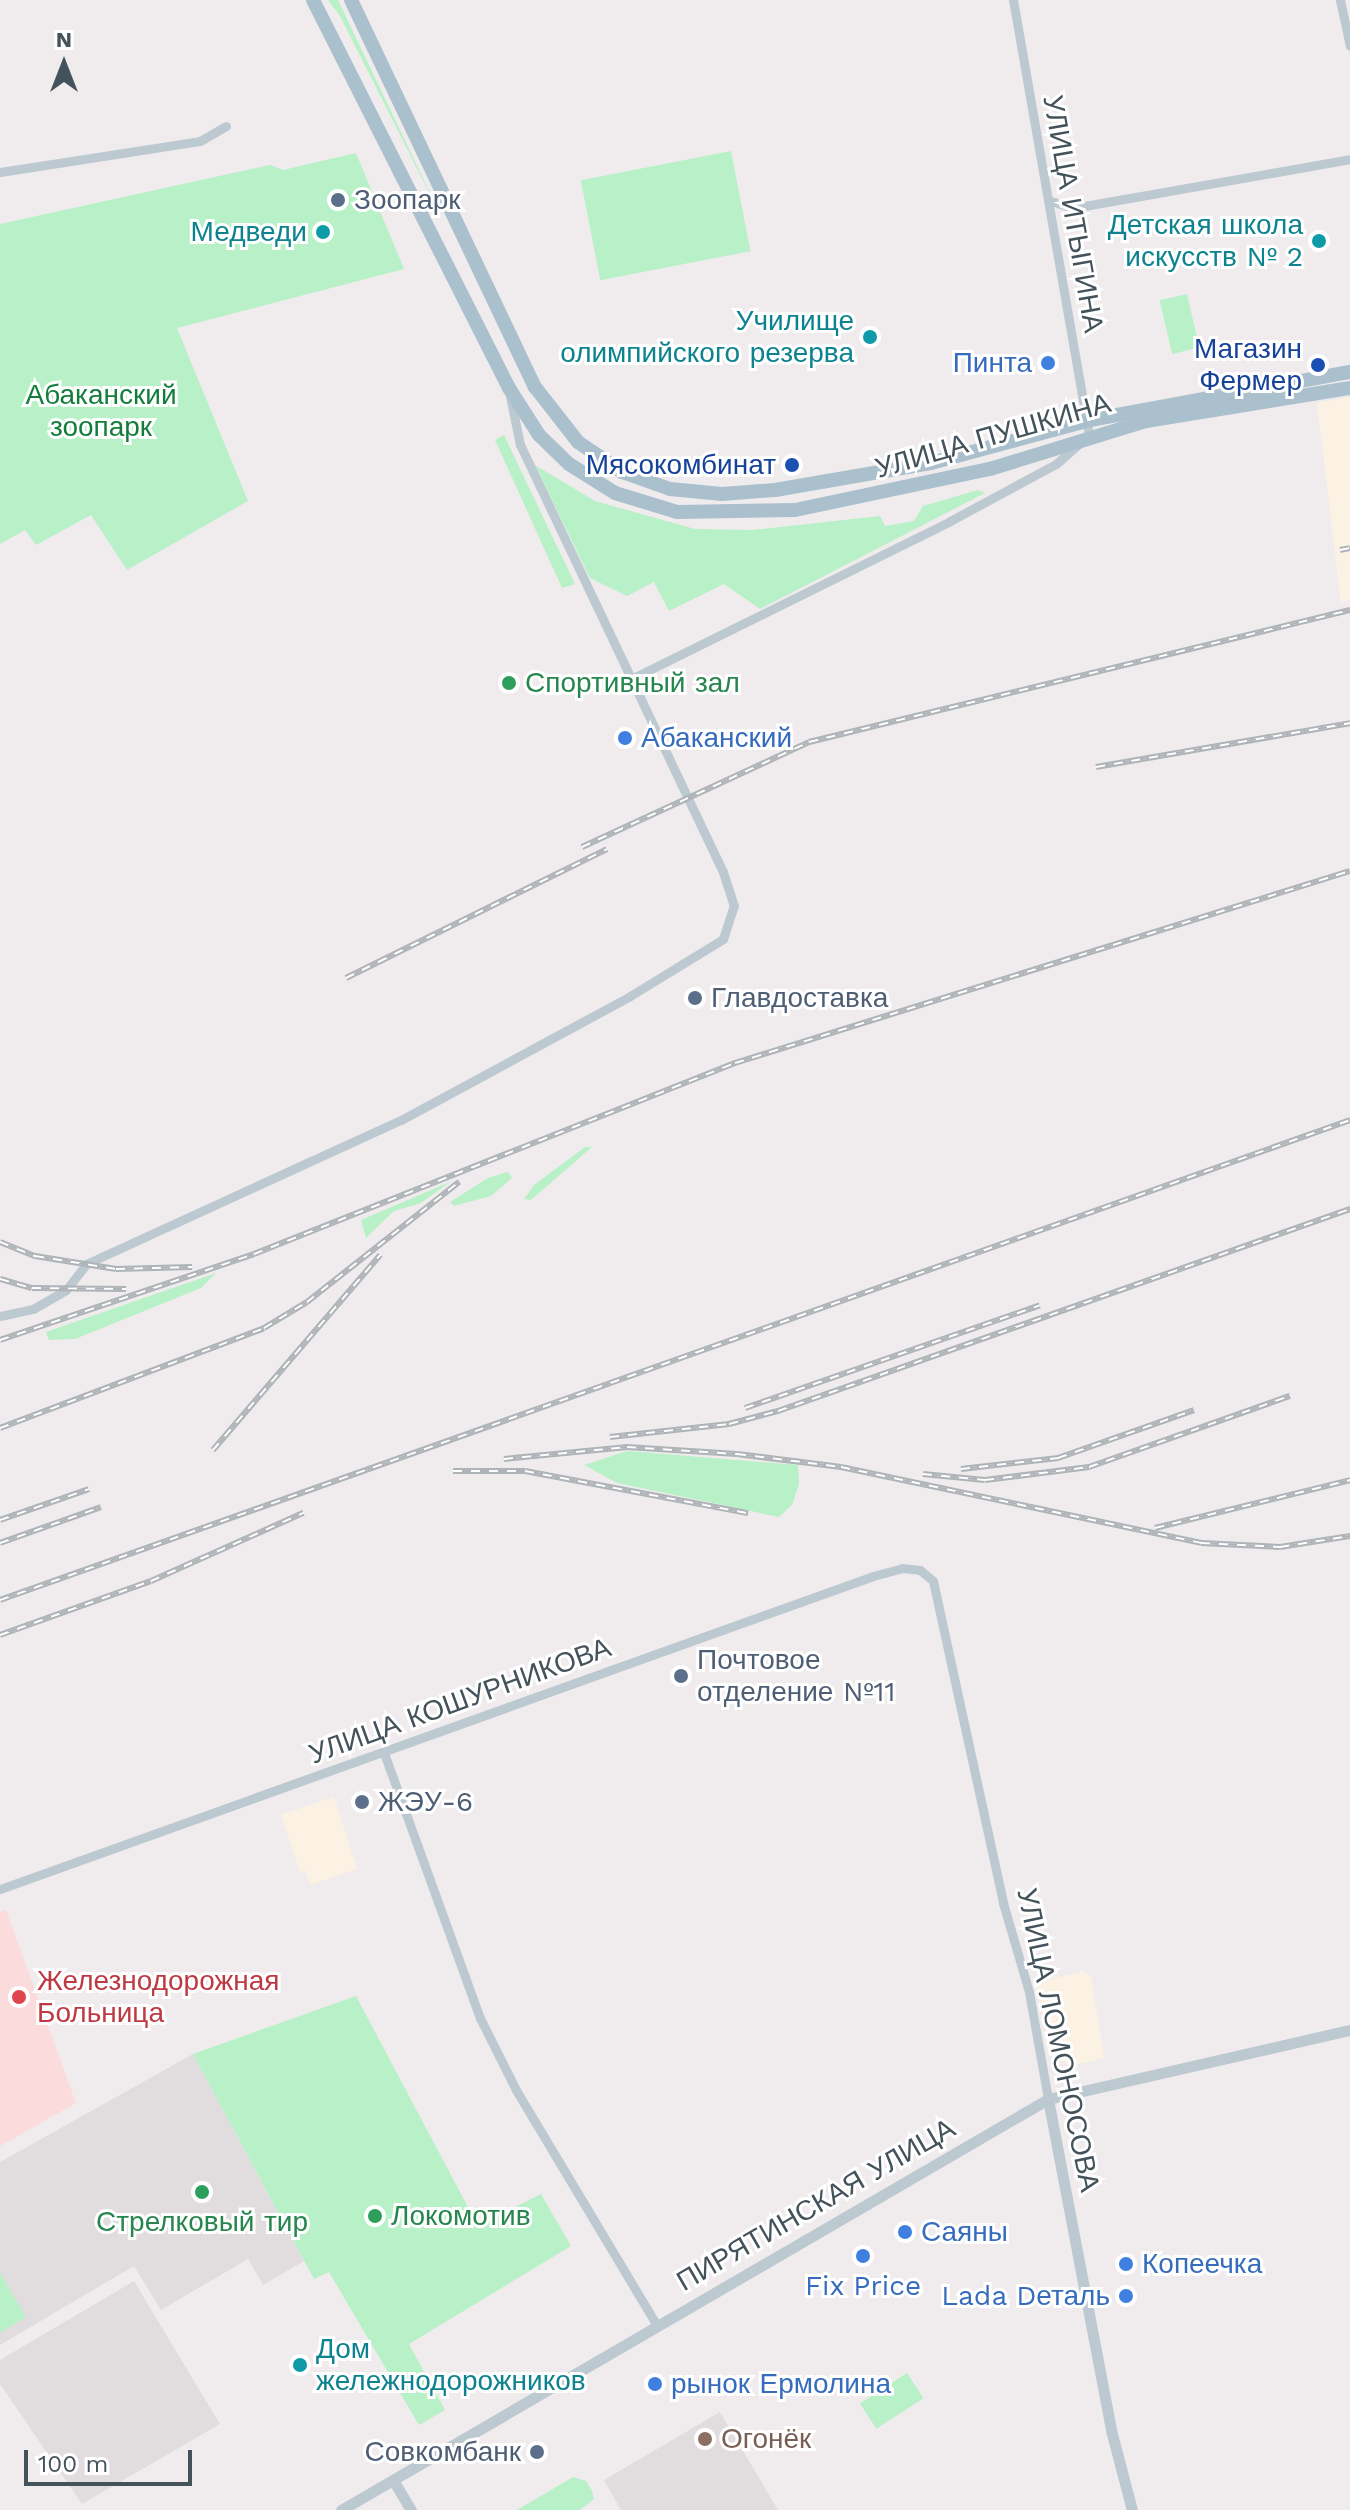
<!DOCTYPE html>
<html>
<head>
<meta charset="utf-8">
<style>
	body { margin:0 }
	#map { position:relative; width:1350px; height:2510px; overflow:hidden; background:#f0eced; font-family:"Work Sans",sans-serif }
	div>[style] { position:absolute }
	.commercial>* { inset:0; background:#fcf2e4 }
	.education>* { inset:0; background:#e1dddf }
	.medical>* { inset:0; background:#fbdbdc }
	.green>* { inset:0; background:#b8f0c7; transform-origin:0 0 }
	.minor>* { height:9px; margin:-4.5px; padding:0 4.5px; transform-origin:4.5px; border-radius:4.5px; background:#bcc9d0 }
	.tertiary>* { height:11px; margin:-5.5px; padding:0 5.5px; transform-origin:5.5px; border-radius:5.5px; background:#bcc9d0 }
	.primary>* { height:14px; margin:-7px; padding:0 7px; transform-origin:7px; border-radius:7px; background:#abc0cd }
	.rail>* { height:6px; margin-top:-3px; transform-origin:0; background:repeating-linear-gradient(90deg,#fff 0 9px,#aeb3b7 0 18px); box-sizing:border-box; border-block:2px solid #aeb3b7 }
	.dots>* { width:22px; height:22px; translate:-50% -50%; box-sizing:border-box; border:4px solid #fff; border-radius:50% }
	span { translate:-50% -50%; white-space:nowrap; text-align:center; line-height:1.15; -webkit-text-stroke:6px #fff; paint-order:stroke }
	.service-label { font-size:28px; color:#4e5e75 }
	.left { translate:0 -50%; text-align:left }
	.right { translate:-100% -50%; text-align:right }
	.street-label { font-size:28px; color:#44535b }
	.culture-label { font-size:28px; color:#0d838f }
	.transit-label { font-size:28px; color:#164399 }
	.shop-label { font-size:28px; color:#366cbe }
	.park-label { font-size:28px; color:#147d3c }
	.leisure-label { font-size:28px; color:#27864d }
	.health-label { font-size:28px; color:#be3a42 }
	.education-label { font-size:28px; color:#785e54 }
	.north { position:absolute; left:24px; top:24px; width:80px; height:80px; -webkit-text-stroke:6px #fff; paint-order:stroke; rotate:0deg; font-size:22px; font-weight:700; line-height:32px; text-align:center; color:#44535b }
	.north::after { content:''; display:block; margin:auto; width:28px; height:36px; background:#44535b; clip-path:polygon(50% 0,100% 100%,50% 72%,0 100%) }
	.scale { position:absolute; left:24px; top:2450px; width:168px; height:36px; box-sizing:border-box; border:4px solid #44535b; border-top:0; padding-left:10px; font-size:24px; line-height:28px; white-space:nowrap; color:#44535b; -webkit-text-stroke:6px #fff; paint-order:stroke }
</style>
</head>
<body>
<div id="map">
	<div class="commercial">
		<i style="clip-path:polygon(1350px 397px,1350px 600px,1341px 603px,1317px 403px)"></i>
		<i style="clip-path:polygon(334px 1797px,357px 1869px,310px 1885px,305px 1870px,300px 1872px,281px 1815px)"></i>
		<i style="clip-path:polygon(1083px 1971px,1091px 1976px,1104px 2058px,1071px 2066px,1052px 2055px,1035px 1983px)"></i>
	</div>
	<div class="education">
		<i style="clip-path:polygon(193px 2054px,304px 2261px,263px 2285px,248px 2259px,161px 2310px,134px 2266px,0 2345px,0 2162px)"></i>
		<i style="clip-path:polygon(134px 2281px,220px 2424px,82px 2504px,0 2384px,0 2360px)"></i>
		<i style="clip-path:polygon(720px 2412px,778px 2510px,621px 2510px,604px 2480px)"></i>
	</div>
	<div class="medical">
		<i style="clip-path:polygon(6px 1910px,76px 2103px,0 2146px,0 1912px)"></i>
	</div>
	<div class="green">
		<i style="clip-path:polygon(328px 0,338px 0,440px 214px,340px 16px)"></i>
		<i style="left:731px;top:151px;width:102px;height:153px;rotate:79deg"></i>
		<i style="clip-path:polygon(356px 153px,404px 269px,177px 328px,248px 501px,127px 570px,91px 515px,36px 545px,25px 530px,0 544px,0 224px,270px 165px,283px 170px)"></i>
		<i style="left:1187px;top:294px;width:55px;height:28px;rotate:77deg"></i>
		<i style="clip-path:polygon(504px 435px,575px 584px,562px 588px,495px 440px)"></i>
		<i style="clip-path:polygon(535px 465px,595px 501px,695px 529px,752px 530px,880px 516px,885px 526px,914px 521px,923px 506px,978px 490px,985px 493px,760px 609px,724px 584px,669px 611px,654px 582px,627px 596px,590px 578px)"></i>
		<i style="clip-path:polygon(585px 1147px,592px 1147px,531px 1200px,524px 1199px,534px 1185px)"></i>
		<i style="clip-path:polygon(508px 1172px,512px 1178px,491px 1196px,454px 1206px,450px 1202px,488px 1178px)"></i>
		<i style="clip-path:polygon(450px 1182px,421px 1203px,394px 1211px,366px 1238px,361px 1220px)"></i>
		<i style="clip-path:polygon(216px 1273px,201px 1288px,75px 1339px,49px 1340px,46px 1332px)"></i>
		<i style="clip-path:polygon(627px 1451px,798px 1465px,799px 1484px,792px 1505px,779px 1517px,617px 1483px,584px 1465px)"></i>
		<i style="clip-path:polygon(356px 1996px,478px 2226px,541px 2194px,571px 2246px,409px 2344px,445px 2410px,419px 2425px,329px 2272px,314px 2279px,193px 2054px)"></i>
		<i style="clip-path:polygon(0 2273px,26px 2317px,0 2333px)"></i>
		<i style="left:907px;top:2373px;width:30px;height:56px;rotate:57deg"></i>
		<i style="clip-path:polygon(573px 2477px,586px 2481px,592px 2491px,594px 2499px,580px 2510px,517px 2510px)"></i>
	</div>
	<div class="minor">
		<i style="left:1340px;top:0;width:47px;rotate:77.7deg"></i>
		<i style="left:0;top:172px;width:202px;rotate:-8.8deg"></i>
		<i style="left:200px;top:141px;width:30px;rotate:-30deg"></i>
		<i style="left:1048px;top:200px;width:26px;rotate:18deg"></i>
		<i style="left:1073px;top:208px;width:281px;rotate:-10deg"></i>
		<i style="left:631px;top:679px;width:356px;rotate:-26.3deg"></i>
		<i style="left:950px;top:521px;width:120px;rotate:-28.3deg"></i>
		<i style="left:1056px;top:464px;width:44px;rotate:-41.3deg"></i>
		<i style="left:1089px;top:435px;width:442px;rotate:-99.9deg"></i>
		<i style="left:0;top:1316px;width:34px;rotate:-12deg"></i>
		<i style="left:33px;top:1309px;width:38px;rotate:-30deg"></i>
		<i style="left:66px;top:1290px;width:33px;rotate:-52deg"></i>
		<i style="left:86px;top:1264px;width:346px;rotate:-24.6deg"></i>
		<i style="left:401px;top:1120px;width:260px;rotate:-28.4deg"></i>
		<i style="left:630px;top:996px;width:109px;rotate:-31.5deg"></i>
		<i style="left:723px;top:939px;width:35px;rotate:-72deg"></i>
		<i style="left:734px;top:906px;width:36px;rotate:-108deg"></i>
		<i style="left:723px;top:872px;width:473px;rotate:-115.4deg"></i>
		<i style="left:520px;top:445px;width:50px;rotate:-101.5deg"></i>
		<i style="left:384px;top:1753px;width:282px;rotate:70.1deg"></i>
		<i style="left:480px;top:2018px;width:80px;rotate:63.4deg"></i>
		<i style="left:516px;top:2090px;width:275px;rotate:59.1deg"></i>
		<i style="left:0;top:1889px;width:927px;rotate:-19.72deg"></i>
		<i style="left:873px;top:1576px;width:30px;rotate:-15deg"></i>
		<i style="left:902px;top:1568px;width:18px;rotate:6deg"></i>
		<i style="left:920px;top:1570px;width:17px;rotate:40deg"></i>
		<i style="left:933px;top:1581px;width:330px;rotate:77.7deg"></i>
		<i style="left:1003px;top:1903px;width:93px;rotate:73.7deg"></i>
		<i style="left:1029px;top:1992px;width:109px;rotate:79.9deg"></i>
	</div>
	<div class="tertiary">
		<i style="left:1048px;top:2099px;width:337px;rotate:79.2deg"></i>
		<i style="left:1111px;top:2430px;width:83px;rotate:75.3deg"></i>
		<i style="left:393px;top:2480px;width:35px;rotate:59deg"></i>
		<i style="left:341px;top:2510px;width:818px;rotate:-30.17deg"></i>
		<i style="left:1048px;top:2099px;width:310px;rotate:-12.9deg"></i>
	</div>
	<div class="primary">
		<i style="left:313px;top:0;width:435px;rotate:63.2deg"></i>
		<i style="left:509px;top:388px;width:56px;rotate:57.4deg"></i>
		<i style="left:539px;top:435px;width:42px;rotate:44deg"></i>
		<i style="left:569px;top:464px;width:54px;rotate:32.2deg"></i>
		<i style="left:615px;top:493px;width:65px;rotate:17deg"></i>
		<i style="left:677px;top:512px;width:118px;rotate:-1deg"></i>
		<i style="left:795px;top:510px;width:199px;rotate:-11.9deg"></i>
		<i style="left:990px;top:469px;width:163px;rotate:-17.1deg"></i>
		<i style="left:1146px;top:421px;width:207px;rotate:-9.2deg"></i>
		<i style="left:351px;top:0;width:429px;rotate:64.6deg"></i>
		<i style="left:535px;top:387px;width:70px;rotate:52deg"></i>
		<i style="left:578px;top:442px;width:53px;rotate:34.3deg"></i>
		<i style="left:622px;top:472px;width:51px;rotate:19.5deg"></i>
		<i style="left:670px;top:489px;width:52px;rotate:5.5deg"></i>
		<i style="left:722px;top:494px;width:53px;rotate:-4.3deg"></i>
		<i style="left:775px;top:490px;width:158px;rotate:-9.8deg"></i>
		<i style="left:931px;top:463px;width:165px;rotate:-15.1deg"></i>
		<i style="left:1090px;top:420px;width:264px;rotate:-10.5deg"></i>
	</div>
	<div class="rail">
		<i style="left:1340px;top:550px;width:10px;rotate:-11deg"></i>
		<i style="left:1096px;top:767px;width:258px;rotate:-9.8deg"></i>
		<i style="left:582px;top:847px;width:250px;rotate:-24.8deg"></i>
		<i style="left:809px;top:742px;width:557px;rotate:-13.71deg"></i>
		<i style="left:346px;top:978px;width:291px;rotate:-26.3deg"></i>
		<i style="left:0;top:1242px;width:38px;rotate:22deg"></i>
		<i style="left:35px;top:1256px;width:82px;rotate:9.1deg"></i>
		<i style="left:116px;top:1269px;width:76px;rotate:-1.5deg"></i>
		<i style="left:0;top:1279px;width:33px;rotate:16deg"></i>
		<i style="left:32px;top:1288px;width:94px;rotate:0.6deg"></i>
		<i style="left:0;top:1340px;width:268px;rotate:-18.7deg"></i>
		<i style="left:254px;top:1254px;width:518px;rotate:-21.66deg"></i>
		<i style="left:735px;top:1063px;width:644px;rotate:-17.34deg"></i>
		<i style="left:745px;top:1408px;width:312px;rotate:-19.2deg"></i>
		<i style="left:0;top:1428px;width:282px;rotate:-20.7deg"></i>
		<i style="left:264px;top:1328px;width:50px;rotate:-31.2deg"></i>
		<i style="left:307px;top:1302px;width:194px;rotate:-38.3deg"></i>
		<i style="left:610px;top:1437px;width:120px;rotate:-6.2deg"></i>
		<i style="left:729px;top:1424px;width:51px;rotate:-14.9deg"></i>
		<i style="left:778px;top:1411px;width:607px;rotate:-19.45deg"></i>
		<i style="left:213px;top:1450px;width:257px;rotate:-49.4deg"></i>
		<i style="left:504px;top:1459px;width:124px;rotate:-5.6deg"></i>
		<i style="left:627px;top:1447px;width:110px;rotate:3.6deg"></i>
		<i style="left:737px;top:1454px;width:105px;rotate:7.1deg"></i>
		<i style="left:841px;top:1467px;width:368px;rotate:11.9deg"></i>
		<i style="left:1201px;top:1543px;width:79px;rotate:2.9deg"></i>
		<i style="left:1280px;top:1547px;width:71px;rotate:-8.9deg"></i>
		<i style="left:961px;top:1469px;width:98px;rotate:-6.5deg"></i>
		<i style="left:1058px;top:1458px;width:144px;rotate:-19.4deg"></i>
		<i style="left:453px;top:1471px;width:72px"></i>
		<i style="left:525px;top:1471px;width:227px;rotate:10.7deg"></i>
		<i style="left:923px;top:1474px;width:62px;rotate:5.5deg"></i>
		<i style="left:985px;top:1480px;width:105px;rotate:-7.1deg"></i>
		<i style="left:1089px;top:1467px;width:213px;rotate:-19.5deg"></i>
		<i style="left:0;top:1520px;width:94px;rotate:-19.2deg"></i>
		<i style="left:1155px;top:1528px;width:201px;rotate:-13.8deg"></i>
		<i style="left:0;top:1543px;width:107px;rotate:-19.6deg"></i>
		<i style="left:0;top:1600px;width:1433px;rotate:-19.57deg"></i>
		<i style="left:0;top:1635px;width:160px;rotate:-19.7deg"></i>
		<i style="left:151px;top:1581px;width:167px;rotate:-24.1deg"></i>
	</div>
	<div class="dots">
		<i style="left:338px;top:200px;background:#5c6f8a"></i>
		<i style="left:323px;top:232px;background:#0f9aa8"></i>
		<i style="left:1319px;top:241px;background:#0f9aa8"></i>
		<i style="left:870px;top:337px;background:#0f9aa8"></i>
		<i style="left:1048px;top:363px;background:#3f7fe0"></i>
		<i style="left:1318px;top:365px;background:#1a4fb4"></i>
		<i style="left:792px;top:465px;background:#1a4fb4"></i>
		<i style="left:509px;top:683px;background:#2e9e5b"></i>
		<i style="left:625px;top:738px;background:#3f7fe0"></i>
		<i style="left:695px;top:998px;background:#5c6f8a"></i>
		<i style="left:681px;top:1676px;background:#5c6f8a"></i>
		<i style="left:362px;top:1802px;background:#5c6f8a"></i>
		<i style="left:19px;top:1997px;background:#e0444e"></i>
		<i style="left:202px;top:2192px;background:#2e9e5b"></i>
		<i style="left:375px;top:2216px;background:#2e9e5b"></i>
		<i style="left:905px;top:2232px;background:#3f7fe0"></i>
		<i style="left:863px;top:2256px;background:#3f7fe0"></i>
		<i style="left:1126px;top:2264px;background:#3f7fe0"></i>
		<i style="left:1126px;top:2296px;background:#3f7fe0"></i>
		<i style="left:300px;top:2365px;background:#0f9aa8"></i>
		<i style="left:655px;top:2384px;background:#3f7fe0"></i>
		<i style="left:705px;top:2439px;background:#8d6e63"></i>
		<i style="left:537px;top:2452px;background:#5c6f8a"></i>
	</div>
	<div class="service-label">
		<span class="left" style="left:354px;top:200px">Зоопарк</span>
		<span class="left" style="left:711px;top:998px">Главдоставка</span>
		<span class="left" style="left:697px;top:1676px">Почтовое<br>отделение №11</span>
		<span class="left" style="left:378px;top:1802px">ЖЭУ-6</span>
		<span class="right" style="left:521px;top:2452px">Совкомбанк</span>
	</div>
	<div class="street-label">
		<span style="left:1073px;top:214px;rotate:80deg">УЛИЦА ИТЫГИНА</span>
		<span style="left:993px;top:436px;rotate:-16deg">УЛИЦА ПУШКИНА</span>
		<span style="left:460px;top:1701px;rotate:-20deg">УЛИЦА КОШУРНИКОВА</span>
		<span style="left:1058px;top:2040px;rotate:78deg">УЛИЦА ЛОМОНОСОВА</span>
		<span style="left:816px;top:2205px;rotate:-30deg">ПИРЯТИНСКАЯ УЛИЦА</span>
	</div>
	<div class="culture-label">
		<span class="right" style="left:1303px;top:241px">Детская школа<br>искусств № 2</span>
		<span class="right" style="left:307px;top:232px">Медведи</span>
		<span class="right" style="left:854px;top:337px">Училище<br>олимпийского резерва</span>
		<span class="left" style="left:316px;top:2365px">Дом<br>жележнодорожников</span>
	</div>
	<div class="transit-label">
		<span class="right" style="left:1302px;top:365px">Магазин<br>Фермер</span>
		<span class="right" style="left:776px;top:465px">Мясокомбинат</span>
	</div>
	<div class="shop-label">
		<span class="right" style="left:1032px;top:363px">Пинта</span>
		<span class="left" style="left:641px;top:738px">Абаканский</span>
		<span class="left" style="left:921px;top:2232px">Саяны</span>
		<span class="left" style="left:1142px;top:2264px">Копеечка</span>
		<span style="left:863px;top:2286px">Fix Price</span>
		<span class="right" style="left:1110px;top:2296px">Lada Dеталь</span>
		<span class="left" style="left:671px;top:2384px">рынок Ермолина</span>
	</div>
	<div class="park-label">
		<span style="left:101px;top:411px">Абаканский<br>зоопарк</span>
	</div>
	<div class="leisure-label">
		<span class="left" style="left:525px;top:683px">Спортивный зал</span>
		<span class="left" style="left:391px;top:2216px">Локомотив</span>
		<span style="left:202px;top:2222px">Стрелковый тир</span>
	</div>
	<div class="health-label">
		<span class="left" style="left:37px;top:1997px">Железнодорожная<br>Больница</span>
	</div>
	<div class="education-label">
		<span class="left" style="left:721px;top:2439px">Огонёк</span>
	</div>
	<div class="north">N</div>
	<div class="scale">100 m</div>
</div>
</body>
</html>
